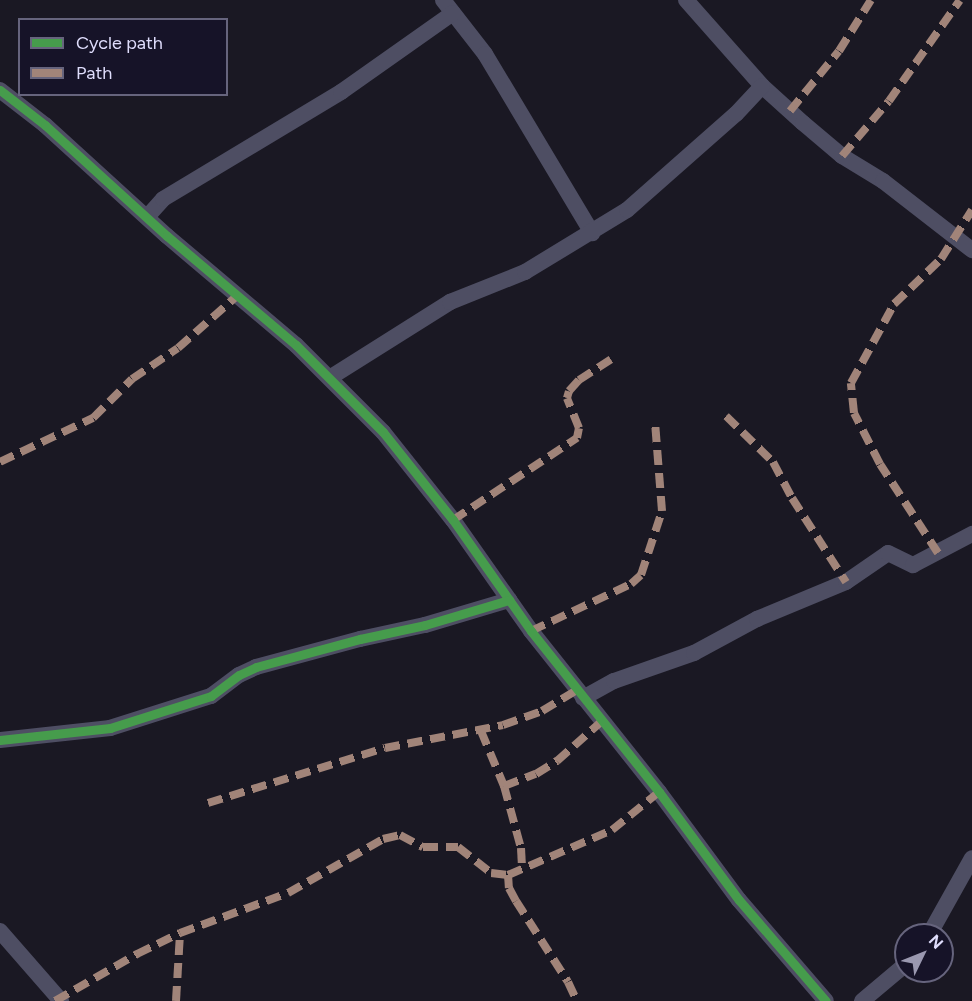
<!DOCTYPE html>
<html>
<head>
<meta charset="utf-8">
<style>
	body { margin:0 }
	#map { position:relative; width:972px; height:1001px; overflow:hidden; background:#1a1823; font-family:Figtree,sans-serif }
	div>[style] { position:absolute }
	.minor>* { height:16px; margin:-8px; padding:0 8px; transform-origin:8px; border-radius:8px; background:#4e4e63 }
	.quiet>* { height:8px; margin-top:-4px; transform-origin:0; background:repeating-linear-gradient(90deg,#a18479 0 15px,transparent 0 23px) }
	.cycleway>* { height:9px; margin:-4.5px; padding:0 4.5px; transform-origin:4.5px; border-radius:4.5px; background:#469c4c }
	span { translate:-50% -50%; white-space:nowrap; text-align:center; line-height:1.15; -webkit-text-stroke:6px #161328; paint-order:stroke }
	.legend { position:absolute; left:18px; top:18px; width:210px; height:78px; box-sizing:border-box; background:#161328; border:2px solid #66647d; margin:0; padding:8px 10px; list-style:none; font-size:18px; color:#dfddfc }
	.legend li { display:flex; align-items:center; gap:12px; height:30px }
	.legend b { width:30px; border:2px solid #66647d }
	.north { position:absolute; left:894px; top:923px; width:60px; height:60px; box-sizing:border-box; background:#161328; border:2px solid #66647d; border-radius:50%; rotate:47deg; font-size:16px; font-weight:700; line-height:24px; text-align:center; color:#dfddfc }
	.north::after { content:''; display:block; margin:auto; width:21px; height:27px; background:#9a98b0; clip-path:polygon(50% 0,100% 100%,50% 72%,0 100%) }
</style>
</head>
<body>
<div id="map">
	<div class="minor">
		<i style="left:443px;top:0;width:68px;rotate:52.1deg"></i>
		<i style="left:485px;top:54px;width:209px;rotate:59.1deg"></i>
		<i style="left:686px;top:0;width:115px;rotate:48.5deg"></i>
		<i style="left:762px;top:86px;width:55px;rotate:42.1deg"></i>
		<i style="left:803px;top:123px;width:51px;rotate:40.2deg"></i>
		<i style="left:842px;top:156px;width:48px;rotate:31.4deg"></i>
		<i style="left:883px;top:181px;width:113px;rotate:37.8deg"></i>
		<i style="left:0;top:90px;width:57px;rotate:37.9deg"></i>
		<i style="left:45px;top:125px;width:165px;rotate:42.3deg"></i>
		<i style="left:167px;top:236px;width:169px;rotate:40.2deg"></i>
		<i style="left:296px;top:345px;width:123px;rotate:45deg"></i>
		<i style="left:383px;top:432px;width:112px;rotate:51.5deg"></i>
		<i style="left:453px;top:520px;width:136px;rotate:54.9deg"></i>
		<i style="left:531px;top:631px;width:206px;rotate:51.5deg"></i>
		<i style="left:659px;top:792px;width:134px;rotate:53.5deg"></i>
		<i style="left:739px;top:900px;width:133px;rotate:49.3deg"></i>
		<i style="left:147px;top:217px;width:24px;rotate:-48deg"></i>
		<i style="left:163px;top:199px;width:208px;rotate:-31deg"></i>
		<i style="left:341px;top:92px;width:137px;rotate:-35.2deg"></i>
		<i style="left:331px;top:377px;width:141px;rotate:-32.2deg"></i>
		<i style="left:450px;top:302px;width:81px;rotate:-21.8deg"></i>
		<i style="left:525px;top:272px;width:119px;rotate:-31.3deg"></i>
		<i style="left:627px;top:210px;width:145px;rotate:-41.4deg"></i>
		<i style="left:736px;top:114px;width:38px;rotate:-47deg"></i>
		<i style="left:583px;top:698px;width:35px;rotate:-29deg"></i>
		<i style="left:614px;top:681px;width:85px;rotate:-19.3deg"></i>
		<i style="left:694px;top:653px;width:72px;rotate:-28.4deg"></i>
		<i style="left:757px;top:619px;width:96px;rotate:-22.6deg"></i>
		<i style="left:846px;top:582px;width:51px;rotate:-34.6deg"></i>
		<i style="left:888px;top:553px;width:28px;rotate:26deg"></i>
		<i style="left:913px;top:565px;width:67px;rotate:-27.7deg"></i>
		<i style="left:0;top:740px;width:111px;rotate:-6.2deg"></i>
		<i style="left:110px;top:728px;width:106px;rotate:-17.6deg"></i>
		<i style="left:211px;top:696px;width:35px;rotate:-37deg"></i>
		<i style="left:239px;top:675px;width:19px;rotate:-25deg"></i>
		<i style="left:256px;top:667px;width:108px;rotate:-15.1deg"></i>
		<i style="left:360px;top:639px;width:66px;rotate:-12.2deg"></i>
		<i style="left:425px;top:625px;width:88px;rotate:-16.6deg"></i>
		<i style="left:0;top:931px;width:93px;rotate:48.9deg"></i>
		<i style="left:929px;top:935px;width:88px;rotate:-60.8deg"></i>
		<i style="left:862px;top:1001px;width:57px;rotate:-40.1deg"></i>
	</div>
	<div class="quiet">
		<i style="left:790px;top:111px;width:77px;rotate:-50.8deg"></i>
		<i style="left:839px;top:51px;width:60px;rotate:-57.9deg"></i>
		<i style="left:842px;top:156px;width:72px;rotate:-49.5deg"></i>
		<i style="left:889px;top:101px;width:123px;rotate:-54.9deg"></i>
		<i style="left:726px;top:416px;width:66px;rotate:44.4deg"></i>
		<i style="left:773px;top:462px;width:41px;rotate:62.2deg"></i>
		<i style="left:792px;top:498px;width:100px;rotate:57.3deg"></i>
		<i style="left:0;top:462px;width:103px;rotate:-25.3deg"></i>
		<i style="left:93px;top:418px;width:55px;rotate:-45deg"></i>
		<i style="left:132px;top:379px;width:55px;rotate:-34deg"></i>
		<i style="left:178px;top:348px;width:80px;rotate:-41.5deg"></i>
		<i style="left:453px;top:520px;width:149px;rotate:-33.5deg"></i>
		<i style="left:577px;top:438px;width:10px;rotate:-79deg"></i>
		<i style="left:579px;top:428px;width:32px;rotate:-112deg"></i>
		<i style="left:567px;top:398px;width:7px;rotate:-74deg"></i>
		<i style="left:569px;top:391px;width:15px;rotate:-48deg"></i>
		<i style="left:579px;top:380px;width:38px;rotate:-33deg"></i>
		<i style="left:938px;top:553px;width:106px;rotate:-123.1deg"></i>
		<i style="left:880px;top:464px;width:57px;rotate:-117deg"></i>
		<i style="left:854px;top:413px;width:30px;rotate:-96deg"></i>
		<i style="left:851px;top:383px;width:90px;rotate:-61.4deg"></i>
		<i style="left:894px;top:304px;width:65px;rotate:-43.8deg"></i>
		<i style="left:941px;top:259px;width:58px;rotate:-57.7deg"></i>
		<i style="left:531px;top:631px;width:110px;rotate:-25.2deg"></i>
		<i style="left:631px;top:584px;width:13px;rotate:-42deg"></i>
		<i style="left:641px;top:575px;width:67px;rotate:-71.8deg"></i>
		<i style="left:662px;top:511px;width:89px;rotate:-94.5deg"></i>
		<i style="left:481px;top:731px;width:60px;rotate:67.3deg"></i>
		<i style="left:504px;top:786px;width:64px;rotate:74.7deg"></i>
		<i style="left:521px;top:848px;width:21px;rotate:87deg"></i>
		<i style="left:504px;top:786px;width:34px;rotate:-21deg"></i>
		<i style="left:536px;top:774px;width:25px;rotate:-32deg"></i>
		<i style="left:557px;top:761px;width:59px;rotate:-41.6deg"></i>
		<i style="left:208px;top:803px;width:185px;rotate:-17.3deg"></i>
		<i style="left:385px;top:748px;width:120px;rotate:-11deg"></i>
		<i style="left:503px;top:725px;width:41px;rotate:-19.7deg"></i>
		<i style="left:542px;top:711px;width:41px;rotate:-31deg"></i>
		<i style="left:508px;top:875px;width:13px;rotate:86deg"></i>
		<i style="left:509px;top:888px;width:15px;rotate:62deg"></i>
		<i style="left:516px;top:901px;width:96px;rotate:57.3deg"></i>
		<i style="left:568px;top:982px;width:21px;rotate:65deg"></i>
		<i style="left:55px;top:1001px;width:95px;rotate:-29.8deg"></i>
		<i style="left:137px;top:954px;width:48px;rotate:-26deg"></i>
		<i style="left:180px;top:933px;width:115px;rotate:-20.3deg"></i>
		<i style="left:288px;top:893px;width:109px;rotate:-29.6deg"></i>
		<i style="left:383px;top:839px;width:17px;rotate:-13deg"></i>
		<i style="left:400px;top:835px;width:26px;rotate:28deg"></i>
		<i style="left:423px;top:847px;width:35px"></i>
		<i style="left:458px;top:847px;width:42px;rotate:38.2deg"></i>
		<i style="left:491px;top:873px;width:17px;rotate:7deg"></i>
		<i style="left:508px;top:875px;width:113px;rotate:-23.4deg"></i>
		<i style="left:612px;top:830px;width:60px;rotate:-39deg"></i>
		<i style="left:176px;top:1001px;width:68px;rotate:-86.6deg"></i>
	</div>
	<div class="cycleway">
		<i style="left:0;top:90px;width:57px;rotate:37.9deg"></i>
		<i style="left:45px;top:125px;width:165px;rotate:42.3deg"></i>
		<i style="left:167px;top:236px;width:169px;rotate:40.2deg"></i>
		<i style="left:296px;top:345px;width:123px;rotate:45deg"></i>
		<i style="left:383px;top:432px;width:112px;rotate:51.5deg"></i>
		<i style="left:453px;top:520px;width:136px;rotate:54.9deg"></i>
		<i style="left:531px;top:631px;width:206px;rotate:51.5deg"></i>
		<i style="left:659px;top:792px;width:134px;rotate:53.5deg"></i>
		<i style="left:739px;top:900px;width:133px;rotate:49.3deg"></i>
		<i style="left:0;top:740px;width:111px;rotate:-6.2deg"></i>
		<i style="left:110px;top:728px;width:106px;rotate:-17.6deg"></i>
		<i style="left:211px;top:696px;width:35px;rotate:-37deg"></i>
		<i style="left:239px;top:675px;width:19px;rotate:-25deg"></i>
		<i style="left:256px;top:667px;width:108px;rotate:-15.1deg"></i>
		<i style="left:360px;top:639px;width:66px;rotate:-12.2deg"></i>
		<i style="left:425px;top:625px;width:88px;rotate:-16.6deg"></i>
	</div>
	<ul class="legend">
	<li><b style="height:8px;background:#469c4c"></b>Cycle path</li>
	<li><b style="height:8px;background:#a18479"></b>Path</li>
	</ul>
	<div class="north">N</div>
</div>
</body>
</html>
